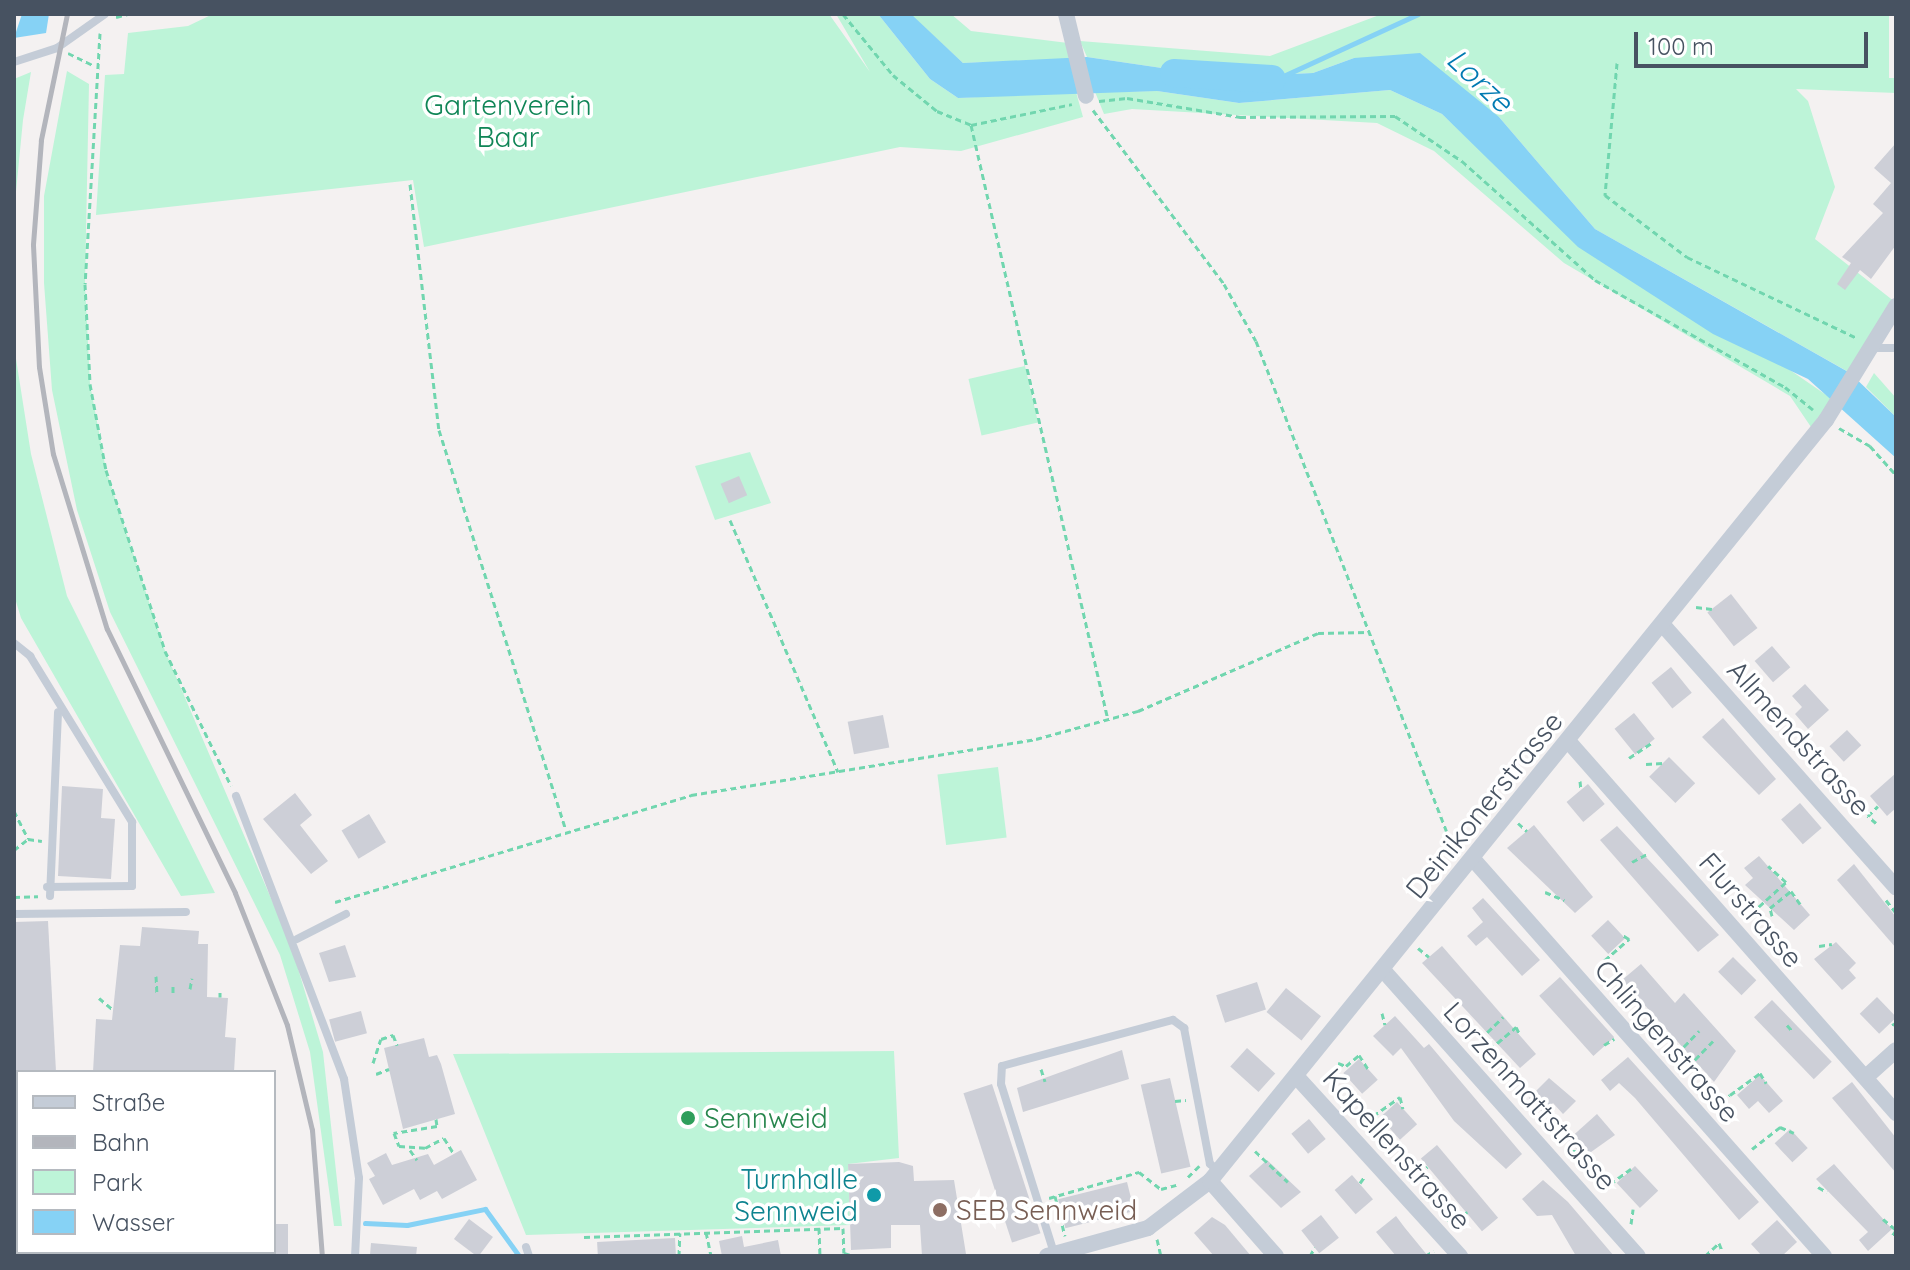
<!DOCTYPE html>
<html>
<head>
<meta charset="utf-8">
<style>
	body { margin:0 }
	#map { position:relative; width:1910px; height:1270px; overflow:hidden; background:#f4f1f1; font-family:Quicksand,sans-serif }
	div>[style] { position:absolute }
	.green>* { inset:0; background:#bdf4d8; transform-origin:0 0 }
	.water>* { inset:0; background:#86d2f5 }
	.stream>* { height:5px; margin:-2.5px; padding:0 2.5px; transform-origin:2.5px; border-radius:2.5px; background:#86d2f5 }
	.river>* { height:28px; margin:-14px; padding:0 14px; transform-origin:14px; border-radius:14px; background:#86d2f5 }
	.building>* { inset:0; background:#cdcfd7; transform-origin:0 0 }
	.path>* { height:3px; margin-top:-1.5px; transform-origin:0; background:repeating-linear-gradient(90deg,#71d6af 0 6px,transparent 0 10px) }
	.service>* { height:8px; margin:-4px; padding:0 4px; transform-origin:4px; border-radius:4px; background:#c4ccd7 }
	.minor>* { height:16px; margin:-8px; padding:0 8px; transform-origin:8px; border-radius:8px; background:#c4ccd7 }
	.rail>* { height:5px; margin:-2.5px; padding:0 2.5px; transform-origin:2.5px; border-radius:2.5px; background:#b3b5bc }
	.dots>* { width:22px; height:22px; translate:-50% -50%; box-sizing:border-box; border:4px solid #fff; border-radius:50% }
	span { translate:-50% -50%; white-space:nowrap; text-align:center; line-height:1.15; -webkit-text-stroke:7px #fff; paint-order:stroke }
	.park-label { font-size:28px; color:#0f8556 }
	.street-label { font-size:28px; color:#475261 }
	.leisure-label { font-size:28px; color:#27864d }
	.left { translate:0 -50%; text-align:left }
	.culture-label { font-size:28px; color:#0d838f }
	.right { translate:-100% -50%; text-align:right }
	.education-label { font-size:28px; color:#785e54 }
	.water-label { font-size:30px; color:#017ab2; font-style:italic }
	.frame { position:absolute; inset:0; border:16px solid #475261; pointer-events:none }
	.legend { position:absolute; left:16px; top:1070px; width:260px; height:184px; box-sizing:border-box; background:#fff; border:2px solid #b5bac0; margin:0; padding:10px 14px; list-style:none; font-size:24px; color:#475261 }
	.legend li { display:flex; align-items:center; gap:16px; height:40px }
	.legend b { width:40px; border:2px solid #b5bac0 }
	.scale { position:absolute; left:1634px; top:32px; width:234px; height:36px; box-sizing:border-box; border:4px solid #475261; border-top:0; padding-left:10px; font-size:24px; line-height:28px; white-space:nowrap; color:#475261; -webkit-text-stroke:6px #fff; paint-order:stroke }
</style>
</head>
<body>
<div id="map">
	<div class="green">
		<i style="clip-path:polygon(213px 14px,829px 14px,870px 72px,836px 14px,878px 14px,930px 79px,958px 98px,1076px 92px,1083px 117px,961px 151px,900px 147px,424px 247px,413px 180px,96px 215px,105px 75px,124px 74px,128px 33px,188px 26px)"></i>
		<i style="clip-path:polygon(910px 14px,951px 14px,971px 31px,1068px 43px,1069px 59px,963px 63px)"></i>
		<i style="clip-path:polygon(1382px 14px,1889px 14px,1889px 78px,1896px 78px,1896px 93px,1796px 89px,1808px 101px,1835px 187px,1815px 239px,1895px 302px,1854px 375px,1595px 229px,1499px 117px,1354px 58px,1313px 73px,1223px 77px,1087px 57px,1080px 41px,1270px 56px)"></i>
		<i style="clip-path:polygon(67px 71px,89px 84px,85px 284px,90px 384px,106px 470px,165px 651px,291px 945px,323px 1052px,342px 1226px,334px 1226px,310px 1052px,280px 955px,110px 612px,77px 510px,52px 390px,44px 283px,44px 196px)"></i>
		<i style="clip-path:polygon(31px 72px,23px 120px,14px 212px,14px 79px)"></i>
		<i style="clip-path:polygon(1390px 90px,1442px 114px,1501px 170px,1832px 399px,1811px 427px,1790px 396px,1564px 263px,1434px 151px,1377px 123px,1132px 109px,1104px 114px,1095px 92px,1157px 91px,1239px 103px)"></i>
		<i style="clip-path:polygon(14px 346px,31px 454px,67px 596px,215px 893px,181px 896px,21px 618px,14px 595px)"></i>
		<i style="left:1025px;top:366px;width:58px;height:58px;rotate:77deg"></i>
		<i style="clip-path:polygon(1874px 373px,1896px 398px,1896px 417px,1866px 387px)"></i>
		<i style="clip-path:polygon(750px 452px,771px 503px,715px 520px,695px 466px)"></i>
		<i style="left:998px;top:767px;width:71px;height:61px;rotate:83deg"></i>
		<i style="clip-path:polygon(894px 1051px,899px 1158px,848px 1164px,850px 1225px,526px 1235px,453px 1054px)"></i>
	</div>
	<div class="water">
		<i style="clip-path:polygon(22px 14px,49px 14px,46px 33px,14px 38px)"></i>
		<i style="clip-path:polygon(878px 14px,911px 14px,963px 63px,1087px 57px,1223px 77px,1313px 73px,1354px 58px,1420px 53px,1499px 117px,1595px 229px,1850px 373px,1896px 417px,1896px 458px,1808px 379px,1713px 334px,1578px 247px,1442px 114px,1390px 90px,1239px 103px,1157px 91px,958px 98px,930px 79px)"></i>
	</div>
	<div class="stream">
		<i style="left:1281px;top:77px;width:151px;rotate:-24.7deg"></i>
		<i style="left:365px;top:1223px;width:42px;rotate:2.7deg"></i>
		<i style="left:407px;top:1225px;width:80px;rotate:-11.6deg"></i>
		<i style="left:485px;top:1209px;width:58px;rotate:54.1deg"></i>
	</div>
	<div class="river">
		<i style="left:1174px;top:73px;width:98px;rotate:3.5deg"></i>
	</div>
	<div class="building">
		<i style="clip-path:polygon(1896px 143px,1896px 245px,1871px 279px,1860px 270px,1845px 290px,1837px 284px,1851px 263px,1842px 257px,1883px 213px,1873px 204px,1891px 183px,1874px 168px)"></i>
		<i style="left:739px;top:476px;width:21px;height:20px;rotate:67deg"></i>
		<i style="left:1731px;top:594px;width:43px;height:30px;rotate:52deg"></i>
		<i style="left:1772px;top:646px;width:28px;height:23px;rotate:49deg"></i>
		<i style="left:1671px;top:667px;width:33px;height:25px;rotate:51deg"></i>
		<i style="clip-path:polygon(1805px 684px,1829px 710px,1808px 729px,1795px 714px,1802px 707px,1792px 696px)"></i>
		<i style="left:1634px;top:713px;width:33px;height:25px;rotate:51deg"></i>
		<i style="left:883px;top:715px;width:33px;height:36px;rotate:79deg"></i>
		<i style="clip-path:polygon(1723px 718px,1776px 779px,1759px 795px,1702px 737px)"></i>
		<i style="left:1847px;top:730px;width:21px;height:24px;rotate:47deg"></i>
		<i style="left:1669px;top:757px;width:37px;height:28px;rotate:45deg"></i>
		<i style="clip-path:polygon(1896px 773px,1896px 808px,1887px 816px,1870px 796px)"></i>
		<i style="left:1588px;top:784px;width:26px;height:28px;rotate:50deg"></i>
		<i style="clip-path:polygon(62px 786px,103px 789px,101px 818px,115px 819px,111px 879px,58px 876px)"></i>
		<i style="clip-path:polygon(295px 793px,312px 815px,300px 825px,328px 861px,311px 874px,263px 819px)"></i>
		<i style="left:1800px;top:803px;width:33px;height:25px;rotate:49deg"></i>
		<i style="left:369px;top:814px;width:33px;height:32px;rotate:59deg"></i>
		<i style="clip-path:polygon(1534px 825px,1593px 897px,1575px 913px,1507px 848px)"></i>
		<i style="clip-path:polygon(1617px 826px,1719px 935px,1698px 952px,1600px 840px)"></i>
		<i style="clip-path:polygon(1759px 856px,1810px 915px,1794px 930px,1745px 885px,1753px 878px,1744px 868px)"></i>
		<i style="clip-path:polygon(1854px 864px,1896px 917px,1896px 948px,1837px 880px)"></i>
		<i style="clip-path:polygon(1483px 898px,1540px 960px,1522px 976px,1487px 937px,1476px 946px,1467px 936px,1483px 922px,1472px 908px)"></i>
		<i style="left:1608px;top:920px;width:25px;height:23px;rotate:47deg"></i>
		<i style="clip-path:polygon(48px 921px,56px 1072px,14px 1072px,14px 922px)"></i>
		<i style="clip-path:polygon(142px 927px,199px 931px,198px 944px,208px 944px,207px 997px,228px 998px,225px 1037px,236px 1038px,234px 1072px,93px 1072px,96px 1019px,112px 1020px,120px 945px,140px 946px)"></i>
		<i style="clip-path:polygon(1836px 942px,1856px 963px,1849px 970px,1856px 978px,1842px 990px,1814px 959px)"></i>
		<i style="clip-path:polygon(345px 945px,356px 977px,329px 982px,319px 953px)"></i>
		<i style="clip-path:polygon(1442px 946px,1536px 1054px,1520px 1068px,1422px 963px)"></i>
		<i style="left:1733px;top:957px;width:33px;height:21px;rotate:45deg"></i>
		<i style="clip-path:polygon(1641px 964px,1675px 1003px,1684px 993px,1736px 1051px,1714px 1082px,1622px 980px)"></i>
		<i style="left:1560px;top:977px;width:81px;height:28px;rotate:48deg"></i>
		<i style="left:1257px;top:982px;width:29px;height:43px;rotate:72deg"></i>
		<i style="left:1286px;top:988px;width:45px;height:31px;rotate:39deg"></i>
		<i style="left:1877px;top:997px;width:28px;height:24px;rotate:46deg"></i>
		<i style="left:1772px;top:1000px;width:86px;height:25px;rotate:46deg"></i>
		<i style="left:361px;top:1011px;width:23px;height:33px;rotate:75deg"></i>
		<i style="clip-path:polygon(1395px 1016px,1424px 1048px,1429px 1044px,1522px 1154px,1506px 1169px,1454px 1121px,1401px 1048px,1393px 1056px,1373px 1036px)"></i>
		<i style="clip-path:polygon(424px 1038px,429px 1057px,437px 1055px,441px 1064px,455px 1114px,403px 1129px,384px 1048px)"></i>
		<i style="left:1247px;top:1048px;width:38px;height:25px;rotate:42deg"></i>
		<i style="clip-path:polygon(1122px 1050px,1129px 1079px,1023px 1112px,1017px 1088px)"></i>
		<i style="clip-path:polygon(1628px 1057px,1759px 1202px,1739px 1220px,1635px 1098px,1619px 1083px,1610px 1091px,1601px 1080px)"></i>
		<i style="left:1359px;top:1059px;width:28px;height:21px;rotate:48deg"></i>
		<i style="clip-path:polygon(1760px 1075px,1783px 1101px,1769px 1113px,1758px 1101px,1749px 1109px,1737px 1095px)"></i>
		<i style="left:1170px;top:1078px;width:91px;height:30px;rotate:77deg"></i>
		<i style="clip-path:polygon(1549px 1078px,1576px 1101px,1563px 1114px,1553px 1103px,1543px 1113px,1529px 1098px)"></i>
		<i style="clip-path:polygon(1852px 1082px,1896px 1138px,1896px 1173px,1832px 1098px)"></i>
		<i style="left:992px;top:1084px;width:157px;height:30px;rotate:72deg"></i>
		<i style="left:1397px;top:1102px;width:30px;height:23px;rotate:48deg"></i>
		<i style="clip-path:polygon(1597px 1114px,1615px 1135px,1584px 1157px,1568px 1140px)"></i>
		<i style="left:1309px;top:1119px;width:26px;height:23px;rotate:50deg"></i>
		<i style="left:1790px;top:1129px;width:26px;height:21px;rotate:47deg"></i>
		<i style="left:1437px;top:1145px;width:95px;height:21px;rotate:50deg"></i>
		<i style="clip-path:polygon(461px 1150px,477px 1180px,442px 1199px,437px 1191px,420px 1200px,414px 1189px,383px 1205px,369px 1179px,375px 1176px,367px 1163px,386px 1153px,392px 1165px,428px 1154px,434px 1165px)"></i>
		<i style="clip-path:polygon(1267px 1160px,1301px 1192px,1281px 1208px,1249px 1176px)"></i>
		<i style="clip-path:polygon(899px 1162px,913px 1166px,914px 1181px,954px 1180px,966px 1254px,922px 1256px,920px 1225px,891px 1225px,891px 1248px,851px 1250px,848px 1164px)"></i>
		<i style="clip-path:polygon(1834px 1164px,1892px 1229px,1868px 1251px,1859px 1240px,1868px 1232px,1816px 1179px)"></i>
		<i style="left:1635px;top:1166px;width:34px;height:25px;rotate:47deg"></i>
		<i style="left:1352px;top:1175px;width:32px;height:23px;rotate:49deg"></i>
		<i style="clip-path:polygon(1543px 1180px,1568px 1202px,1614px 1256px,1576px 1256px,1552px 1215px,1537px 1216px,1522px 1199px)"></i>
		<i style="left:1127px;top:1182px;width:30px;height:71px;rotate:76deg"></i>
		<i style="left:1321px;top:1215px;width:29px;height:25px;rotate:52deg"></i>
		<i style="clip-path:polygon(1396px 1216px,1405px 1228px,1428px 1256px,1396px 1256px,1376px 1232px)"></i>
		<i style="clip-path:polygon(1212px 1217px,1225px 1225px,1251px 1256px,1214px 1256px,1194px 1233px)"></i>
		<i style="left:469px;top:1219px;width:30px;height:25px;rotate:37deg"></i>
		<i style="clip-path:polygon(1777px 1220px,1797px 1242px,1782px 1256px,1762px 1256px,1751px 1244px)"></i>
		<i style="left:274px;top:1224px;width:14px;height:32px"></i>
		<i style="clip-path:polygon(742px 1236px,744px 1247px,778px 1240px,781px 1256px,722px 1256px,719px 1241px)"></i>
		<i style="left:675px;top:1238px;width:18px;height:78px;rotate:87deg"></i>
		<i style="clip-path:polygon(371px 1243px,417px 1247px,416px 1256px,370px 1255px)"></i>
	</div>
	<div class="path">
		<i style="left:843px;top:14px;width:79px;rotate:50.7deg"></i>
		<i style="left:893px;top:75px;width:57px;rotate:39.3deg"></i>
		<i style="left:937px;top:111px;width:37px;rotate:22deg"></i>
		<i style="left:971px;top:125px;width:103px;rotate:-11.7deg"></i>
		<i style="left:116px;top:17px;width:12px;rotate:-14deg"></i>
		<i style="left:100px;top:33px;width:251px;rotate:93.4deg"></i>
		<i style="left:85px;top:284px;width:100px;rotate:87.1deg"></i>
		<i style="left:90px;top:384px;width:87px;rotate:79.5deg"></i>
		<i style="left:106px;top:470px;width:190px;rotate:71.9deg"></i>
		<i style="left:165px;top:651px;width:150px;rotate:63.9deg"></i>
		<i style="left:68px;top:53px;width:28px;rotate:26deg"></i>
		<i style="left:1617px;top:63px;width:133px;rotate:95.2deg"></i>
		<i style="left:1605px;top:195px;width:103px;rotate:37.1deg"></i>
		<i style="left:1687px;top:257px;width:188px;rotate:25.5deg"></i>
		<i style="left:1099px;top:101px;width:28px;rotate:-6deg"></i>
		<i style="left:1127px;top:98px;width:115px;rotate:9.5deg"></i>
		<i style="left:1240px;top:117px;width:155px;rotate:-0.4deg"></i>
		<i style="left:1395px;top:116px;width:81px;rotate:33.9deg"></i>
		<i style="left:1462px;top:161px;width:178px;rotate:41.8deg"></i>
		<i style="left:1595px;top:280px;width:218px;rotate:29.4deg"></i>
		<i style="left:1785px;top:387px;width:36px;rotate:39deg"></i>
		<i style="left:1093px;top:110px;width:218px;rotate:53deg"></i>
		<i style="left:1224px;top:284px;width:65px;rotate:60.7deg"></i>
		<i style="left:1256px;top:341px;width:549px;rotate:68.76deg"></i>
		<i style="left:971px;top:125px;width:611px;rotate:77.03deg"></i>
		<i style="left:410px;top:184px;width:248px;rotate:83.3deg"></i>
		<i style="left:439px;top:430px;width:417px;rotate:72.4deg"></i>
		<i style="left:1839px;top:428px;width:36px;rotate:30deg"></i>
		<i style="left:1870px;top:446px;width:39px;rotate:48deg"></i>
		<i style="left:730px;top:520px;width:274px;rotate:66.8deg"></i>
		<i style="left:1696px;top:607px;width:16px;rotate:7deg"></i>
		<i style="left:1629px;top:758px;width:27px;rotate:-34deg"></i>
		<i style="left:1646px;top:764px;width:17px;rotate:-3deg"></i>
		<i style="left:1580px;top:781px;width:9px;rotate:84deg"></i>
		<i style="left:14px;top:811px;width:31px;rotate:63deg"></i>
		<i style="left:28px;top:839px;width:14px;rotate:8deg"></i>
		<i style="left:1518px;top:823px;width:12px;rotate:42deg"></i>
		<i style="left:1876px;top:823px;width:11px;rotate:-139deg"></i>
		<i style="left:1868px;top:816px;width:14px;rotate:-45deg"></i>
		<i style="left:14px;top:850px;width:18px;rotate:-38deg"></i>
		<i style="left:1632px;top:862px;width:17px;rotate:-28deg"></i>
		<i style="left:1545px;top:892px;width:21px;rotate:23deg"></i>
		<i style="left:14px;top:897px;width:24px;rotate:-2deg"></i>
		<i style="left:1886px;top:900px;width:16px;rotate:52deg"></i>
		<i style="left:335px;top:902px;width:372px;rotate:-16.7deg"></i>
		<i style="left:691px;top:795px;width:350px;rotate:-9.2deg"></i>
		<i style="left:1036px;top:739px;width:106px;rotate:-15.4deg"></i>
		<i style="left:1138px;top:711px;width:196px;rotate:-23.4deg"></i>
		<i style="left:1318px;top:633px;width:50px;rotate:-1.1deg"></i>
		<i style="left:1772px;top:916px;width:8px;rotate:-104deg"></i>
		<i style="left:1770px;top:908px;width:27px;rotate:-39deg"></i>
		<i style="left:1791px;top:891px;width:16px;rotate:55deg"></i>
		<i style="left:1744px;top:920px;width:57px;rotate:-42.1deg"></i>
		<i style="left:1786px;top:882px;width:24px;rotate:-138deg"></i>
		<i style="left:1819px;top:946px;width:13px;rotate:-9deg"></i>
		<i style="left:1418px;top:948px;width:14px;rotate:39deg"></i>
		<i style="left:1597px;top:967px;width:43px;rotate:-41.2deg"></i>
		<i style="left:1629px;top:939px;width:9px;rotate:-148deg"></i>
		<i style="left:156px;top:976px;width:18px;rotate:87deg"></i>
		<i style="left:173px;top:986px;width:9px;rotate:90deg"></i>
		<i style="left:190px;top:989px;width:11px;rotate:-80deg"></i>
		<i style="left:220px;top:992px;width:5px;rotate:90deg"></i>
		<i style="left:1633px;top:993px;width:7px;rotate:74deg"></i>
		<i style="left:99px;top:998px;width:17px;rotate:40deg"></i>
		<i style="left:1382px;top:1013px;width:12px;rotate:76deg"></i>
		<i style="left:1787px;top:1025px;width:9px;rotate:49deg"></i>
		<i style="left:1892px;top:1025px;width:4px;rotate:-27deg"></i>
		<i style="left:1604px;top:1045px;width:12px;rotate:-31deg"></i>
		<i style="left:1473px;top:1046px;width:42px;rotate:-44deg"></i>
		<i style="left:1482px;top:1056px;width:45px;rotate:-40.5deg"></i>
		<i style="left:1516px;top:1027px;width:9px;rotate:63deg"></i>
		<i style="left:1670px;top:1061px;width:42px;rotate:-46deg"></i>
		<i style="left:373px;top:1063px;width:25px;rotate:-72deg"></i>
		<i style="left:381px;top:1039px;width:13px;rotate:-18deg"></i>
		<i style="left:393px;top:1035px;width:11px;rotate:68deg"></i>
		<i style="left:1338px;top:1063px;width:9px;rotate:21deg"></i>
		<i style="left:1346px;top:1066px;width:17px;rotate:-40deg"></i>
		<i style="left:1359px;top:1055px;width:17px;rotate:57deg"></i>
		<i style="left:1041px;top:1069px;width:13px;rotate:72deg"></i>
		<i style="left:376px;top:1074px;width:14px;rotate:-21deg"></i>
		<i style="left:1681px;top:1074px;width:46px;rotate:-45.9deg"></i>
		<i style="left:1175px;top:1101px;width:11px;rotate:-5deg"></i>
		<i style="left:1532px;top:1105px;width:3px;rotate:-45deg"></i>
		<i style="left:1728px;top:1113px;width:13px;rotate:-122deg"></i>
		<i style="left:1721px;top:1102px;width:11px;rotate:-38deg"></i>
		<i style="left:1730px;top:1095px;width:37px;rotate:-36deg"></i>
		<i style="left:1760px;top:1073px;width:12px;rotate:59deg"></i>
		<i style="left:436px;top:1119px;width:7px;rotate:82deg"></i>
		<i style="left:437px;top:1126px;width:44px;rotate:170.8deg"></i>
		<i style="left:394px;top:1133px;width:14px;rotate:69deg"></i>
		<i style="left:399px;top:1146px;width:26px;rotate:4deg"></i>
		<i style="left:425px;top:1148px;width:21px;rotate:-28deg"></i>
		<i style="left:444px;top:1138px;width:19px;rotate:58deg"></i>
		<i style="left:1369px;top:1133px;width:17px;rotate:-77deg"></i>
		<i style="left:1373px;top:1116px;width:33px;rotate:-35deg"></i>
		<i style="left:1400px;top:1097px;width:12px;rotate:76deg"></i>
		<i style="left:1752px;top:1149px;width:36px;rotate:-38deg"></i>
		<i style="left:1780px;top:1127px;width:15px;rotate:23deg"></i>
		<i style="left:410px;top:1150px;width:12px;rotate:55deg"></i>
		<i style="left:1255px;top:1151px;width:45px;rotate:43.2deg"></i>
		<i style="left:1572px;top:1155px;width:9px;rotate:-69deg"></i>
		<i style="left:1188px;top:1177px;width:16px;rotate:-45deg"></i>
		<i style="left:1413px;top:1182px;width:21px;rotate:-47deg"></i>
		<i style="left:1360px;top:1183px;width:9px;rotate:-54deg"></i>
		<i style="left:1610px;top:1184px;width:26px;rotate:-36deg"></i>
		<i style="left:1818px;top:1187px;width:10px;rotate:29deg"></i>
		<i style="left:1055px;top:1196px;width:41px;rotate:76deg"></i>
		<i style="left:1049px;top:1198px;width:94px;rotate:-16.1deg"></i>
		<i style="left:1139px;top:1172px;width:28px;rotate:38deg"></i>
		<i style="left:1161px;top:1189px;width:16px;rotate:-15deg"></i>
		<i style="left:1883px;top:1219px;width:17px;rotate:40deg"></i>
		<i style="left:1896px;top:1230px;width:9px;rotate:122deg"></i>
		<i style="left:1447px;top:1220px;width:22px;rotate:-21deg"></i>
		<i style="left:1631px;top:1224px;width:15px;rotate:-82deg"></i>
		<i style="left:819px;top:1228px;width:28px;rotate:88deg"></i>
		<i style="left:706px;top:1232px;width:25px;rotate:78deg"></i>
		<i style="left:584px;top:1237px;width:259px;rotate:-2deg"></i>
		<i style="left:843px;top:1228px;width:25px;rotate:88deg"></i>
		<i style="left:844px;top:1253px;width:10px;rotate:17deg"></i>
		<i style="left:1157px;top:1239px;width:17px;rotate:77deg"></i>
		<i style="left:107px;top:1256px;width:4px;rotate:-90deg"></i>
		<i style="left:679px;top:1256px;width:23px;rotate:-88deg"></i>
		<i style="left:1310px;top:1256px;width:10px;rotate:-61deg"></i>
		<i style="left:1425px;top:1256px;width:10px;rotate:-29deg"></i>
		<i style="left:1705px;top:1256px;width:19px;rotate:-43deg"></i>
		<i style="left:1719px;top:1243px;width:9px;rotate:69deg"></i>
	</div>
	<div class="service">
		<i style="left:14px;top:62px;width:45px;rotate:-18deg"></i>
		<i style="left:57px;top:48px;width:59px;rotate:-35.3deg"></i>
		<i style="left:1874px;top:348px;width:22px"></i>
		<i style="left:14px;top:643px;width:21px;rotate:39deg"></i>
		<i style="left:30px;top:656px;width:195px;rotate:58.4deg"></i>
		<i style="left:132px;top:822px;width:64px;rotate:90deg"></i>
		<i style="left:132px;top:886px;width:85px;rotate:179.3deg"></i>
		<i style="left:236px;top:796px;width:303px;rotate:69.1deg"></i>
		<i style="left:344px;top:1079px;width:100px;rotate:81.4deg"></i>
		<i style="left:359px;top:1178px;width:78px;rotate:92.9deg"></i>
		<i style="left:50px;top:896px;width:184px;rotate:-87.5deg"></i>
		<i style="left:14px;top:914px;width:172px;rotate:-0.7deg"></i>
		<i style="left:297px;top:939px;width:55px;rotate:-27deg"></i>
		<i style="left:526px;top:1247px;width:9px;rotate:72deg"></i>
		<i style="left:1054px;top:1253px;width:177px;rotate:-107.4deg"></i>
		<i style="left:1001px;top:1084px;width:18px;rotate:-87deg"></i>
		<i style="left:1002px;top:1066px;width:177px;rotate:-15.1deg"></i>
		<i style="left:1173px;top:1020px;width:14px;rotate:36deg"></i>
		<i style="left:1184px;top:1028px;width:138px;rotate:79.2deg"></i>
		<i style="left:1210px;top:1164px;width:11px;rotate:38deg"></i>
	</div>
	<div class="minor">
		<i style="left:1066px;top:14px;width:84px;rotate:76.3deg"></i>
		<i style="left:1663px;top:625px;width:351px;rotate:48.4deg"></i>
		<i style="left:1569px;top:742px;width:495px;rotate:48.6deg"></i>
		<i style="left:1473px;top:859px;width:530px;rotate:48.52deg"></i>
		<i style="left:1383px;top:970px;width:383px;rotate:48.3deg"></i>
		<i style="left:1296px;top:1076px;width:244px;rotate:47.7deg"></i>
		<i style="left:1866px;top:1077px;width:40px;rotate:-42deg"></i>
		<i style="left:1210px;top:1181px;width:100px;rotate:48.7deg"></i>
		<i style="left:14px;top:1226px;width:4px;rotate:27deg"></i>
		<i style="left:54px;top:1252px;width:7px;rotate:34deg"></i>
		<i style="left:1047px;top:1256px;width:105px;rotate:-15.5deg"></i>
		<i style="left:1148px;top:1228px;width:78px;rotate:-37.2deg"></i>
		<i style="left:1210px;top:1181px;width:979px;rotate:-51.01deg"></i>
		<i style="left:1826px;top:420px;width:134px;rotate:-58.4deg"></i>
	</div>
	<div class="rail">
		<i style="left:67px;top:14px;width:129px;rotate:101.7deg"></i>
		<i style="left:41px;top:140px;width:105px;rotate:94.4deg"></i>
		<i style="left:33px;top:245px;width:122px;rotate:87.2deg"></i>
		<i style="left:39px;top:367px;width:88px;rotate:80.9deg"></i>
		<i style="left:53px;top:454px;width:183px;rotate:72.9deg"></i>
		<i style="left:107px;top:629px;width:293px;rotate:64.1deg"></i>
		<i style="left:235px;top:893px;width:142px;rotate:68.5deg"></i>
		<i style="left:287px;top:1025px;width:108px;rotate:76.6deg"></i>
		<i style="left:312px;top:1130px;width:126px;rotate:85.5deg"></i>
	</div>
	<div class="dots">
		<i style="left:688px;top:1118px;background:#2e9e5b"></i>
		<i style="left:874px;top:1195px;background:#0f9aa8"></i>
		<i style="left:940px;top:1210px;background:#8d6e63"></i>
	</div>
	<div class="park-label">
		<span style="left:508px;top:121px">Gartenverein<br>Baar</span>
	</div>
	<div class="street-label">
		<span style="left:1799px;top:738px;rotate:48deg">Allmendstrasse</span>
		<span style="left:1484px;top:805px;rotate:-51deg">Deinikonerstrasse</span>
		<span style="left:1751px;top:910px;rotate:49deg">Flurstrasse</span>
		<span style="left:1667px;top:1041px;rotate:49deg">Chlingenstrasse</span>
		<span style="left:1530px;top:1096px;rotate:48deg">Lorzenmattstrasse</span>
		<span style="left:1397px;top:1149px;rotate:48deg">Kapellenstrasse</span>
	</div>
	<div class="leisure-label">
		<span class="left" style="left:704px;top:1118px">Sennweid</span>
	</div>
	<div class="culture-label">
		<span class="right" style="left:858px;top:1195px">Turnhalle<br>Sennweid</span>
	</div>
	<div class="education-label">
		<span class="left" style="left:956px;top:1210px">SEB Sennweid</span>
	</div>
	<div class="water-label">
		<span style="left:1480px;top:80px;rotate:43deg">Lorze</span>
	</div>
	<div class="frame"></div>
	<ul class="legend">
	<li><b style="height:10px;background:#c4ccd7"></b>Straße</li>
	<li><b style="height:10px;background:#b3b5bc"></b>Bahn</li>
	<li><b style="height:22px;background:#bdf4d8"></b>Park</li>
	<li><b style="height:22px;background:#86d2f5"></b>Wasser</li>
	</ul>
	<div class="scale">100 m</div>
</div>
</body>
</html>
